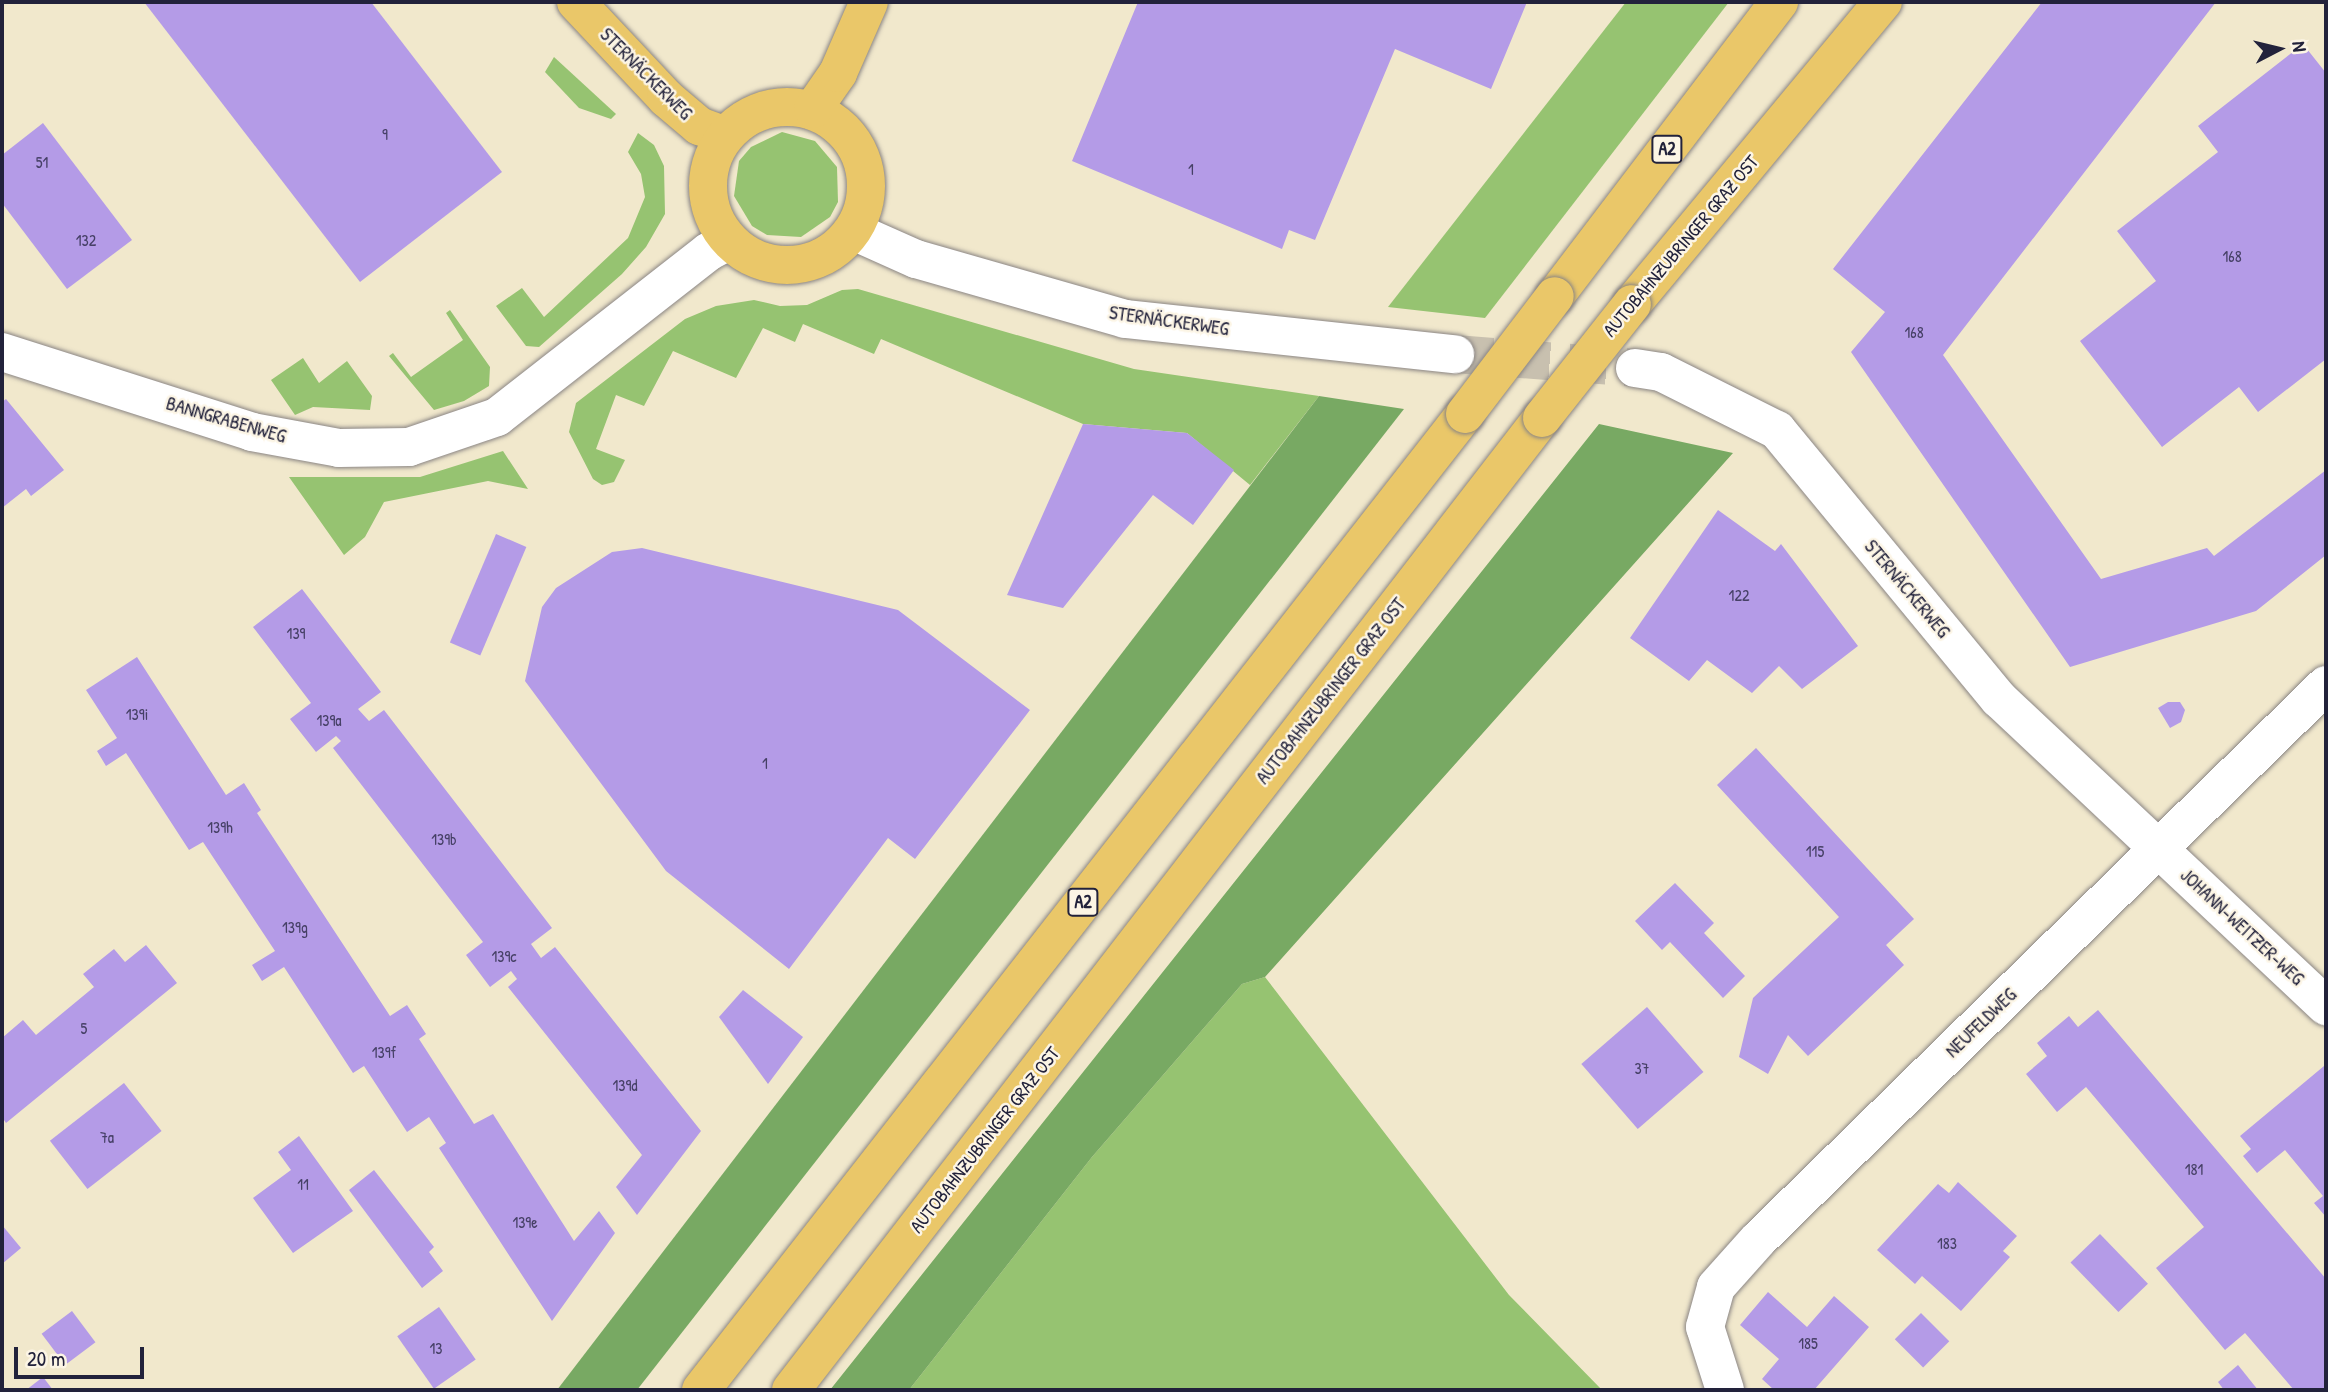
<!DOCTYPE html>
<html>
<head>
<meta charset="utf-8">
<style>
	body { margin:0 }
	#map { position:relative; width:2328px; height:1392px; overflow:hidden; background:#f1e8cc; font-family:"Patrick Hand",sans-serif }
	div>[style] { position:absolute }
	.green>* { inset:0; background:#96c371 }
	.forest>* { inset:0; background:#78a963 }
	.building>* { inset:0; background:#b49be7; transform-origin:0 0 }
	.minor-tunnel>* { height:38px; margin-top:-19px; transform-origin:0; background:repeating-linear-gradient(90deg,#c8c0af 0 38px,transparent 0 57px) }
	.roads { filter:drop-shadow(0 0 2px #8a8584) drop-shadow(0 0 2px #8a8584) }
	.minor>* { height:38px; margin:-19px; padding:0 19px; transform-origin:19px; border-radius:19px; background:#fff }
	.major>* { height:38px; margin:-19px; padding:0 19px; transform-origin:19px; border-radius:19px; background:#eac769 }
	.major>.ring { margin:-19px; padding:0; box-sizing:content-box; background:none; border:38px solid #eac769; border-radius:50% }
	.highway>* { height:38px; margin:-19px; padding:0 19px; transform-origin:19px; border-radius:19px; background:#eac769 }
	.bridges { filter:drop-shadow(0 0 2px #8a8584) drop-shadow(0 0 2px #8a8584) }
	.highway-bridge>* { height:38px; margin:-19px; padding:0 19px; transform-origin:19px; border-radius:19px; background:#eac769 }
	span { translate:-50% -50%; white-space:nowrap; text-align:center; line-height:1.15; -webkit-text-stroke:5px #fcf5e5; paint-order:stroke }
	.number-label { font-size:16px; color:#464066 }
	.number-label span { -webkit-text-stroke-width:0 }
	.shield-label span { padding:2px 5px; background:#fcf5e5; border:2px solid; border-radius:5px; -webkit-text-stroke-width:0 }
	.shield-label { font-size:18px; color:#22223b; font-weight:700 }
	.street-label { font-size:19px; color:#22223b }
	.frame { position:absolute; inset:0; border:4px solid #22223b; pointer-events:none }
	.north { position:absolute; left:2244px; top:14px; width:70px; height:70px; -webkit-text-stroke:5px #fcf5e5; paint-order:stroke; rotate:83deg; font-size:19px; font-weight:700; line-height:28px; text-align:center; color:#22223b }
	.north::after { content:''; display:block; margin:auto; width:24px; height:32px; background:#22223b; clip-path:polygon(50% 0,100% 100%,50% 72%,0 100%) }
	.scale { position:absolute; left:14px; top:1347px; width:130px; height:32px; box-sizing:border-box; border:4px solid #22223b; border-top:0; padding-left:9px; font-size:21px; line-height:24px; white-space:nowrap; color:#22223b; -webkit-text-stroke:5px #fcf5e5; paint-order:stroke }
</style>
</head>
<body>
<div id="map">
	<div class="green">
		<i style="clip-path:polygon(1626px 2px,1729px 2px,1485px 318px,1388px 307px)"></i>
		<i style="clip-path:polygon(554px 57px,616px 114px,611px 119px,579px 108px,545px 72px)"></i>
		<i style="clip-path:polygon(782px 132px,815px 141px,837px 167px,838px 202px,830px 217px,801px 237px,767px 235px,752px 226px,734px 196px,739px 161px,751px 147px)"></i>
		<i style="clip-path:polygon(638px 133px,654px 145px,664px 166px,665px 214px,646px 247px,622px 274px,539px 347px,526px 346px,496px 306px,522px 288px,544px 317px,628px 238px,645px 197px,641px 174px,628px 152px)"></i>
		<i style="clip-path:polygon(858px 289px,1134px 369px,1319px 396px,1250px 485px,1187px 433px,1083px 424px,881px 339px,874px 354px,803px 324px,795px 342px,763px 328px,736px 378px,673px 351px,644px 406px,616px 395px,596px 449px,625px 460px,614px 482px,602px 485px,593px 479px,569px 432px,576px 403px,685px 319px,716px 306px,754px 300px,780px 306px,807px 305px,842px 290px)"></i>
		<i style="clip-path:polygon(450px 310px,490px 367px,489px 386px,464px 401px,434px 410px,389px 356px,393px 353px,411px 377px,463px 340px,446px 313px)"></i>
		<i style="clip-path:polygon(303px 358px,319px 383px,347px 361px,372px 396px,370px 410px,313px 407px,295px 415px,271px 380px)"></i>
		<i style="clip-path:polygon(503px 451px,528px 489px,488px 481px,384px 502px,365px 537px,344px 555px,289px 477px,420px 477px)"></i>
		<i style="clip-path:polygon(1265px 977px,1509px 1295px,1602px 1390px,909px 1390px,1092px 1157px,1242px 984px)"></i>
	</div>
	<div class="forest">
		<i style="clip-path:polygon(1319px 396px,1404px 409px,637px 1390px,557px 1390px)"></i>
		<i style="clip-path:polygon(1599px 424px,1733px 453px,1265px 977px,1242px 984px,1092px 1157px,909px 1390px,830px 1390px)"></i>
	</div>
	<div class="building">
		<i style="clip-path:polygon(144px 2px,371px 2px,502px 172px,360px 282px)"></i>
		<i style="clip-path:polygon(1138px 2px,1527px 2px,1491px 89px,1395px 49px,1315px 240px,1289px 230px,1282px 249px,1072px 161px)"></i>
		<i style="clip-path:polygon(2042px 2px,2216px 2px,1943px 355px,2101px 579px,2207px 548px,2214px 556px,2326px 470px,2326px 555px,2256px 611px,2070px 667px,1851px 352px,1885px 312px,1833px 269px)"></i>
		<i style="clip-path:polygon(2303px 44px,2326px 73px,2326px 359px,2258px 412px,2239px 387px,2162px 447px,2080px 341px,2156px 281px,2117px 231px,2218px 152px,2198px 126px)"></i>
		<i style="clip-path:polygon(43px 123px,132px 240px,67px 289px,2px 203px,2px 155px)"></i>
		<i style="clip-path:polygon(6px 399px,64px 470px,31px 496px,26px 489px,2px 508px,2px 402px)"></i>
		<i style="clip-path:polygon(1083px 424px,1187px 433px,1234px 470px,1193px 525px,1153px 495px,1063px 608px,1007px 595px)"></i>
		<i style="clip-path:polygon(1718px 510px,1775px 551px,1781px 544px,1858px 646px,1802px 689px,1779px 666px,1752px 693px,1707px 660px,1689px 681px,1630px 638px)"></i>
		<i style="left:496px;top:534px;width:33px;height:118px;rotate:23deg"></i>
		<i style="clip-path:polygon(642px 548px,898px 610px,1030px 710px,915px 859px,888px 838px,789px 969px,666px 871px,525px 681px,542px 607px,556px 588px,612px 552px)"></i>
		<i style="clip-path:polygon(302px 589px,381px 692px,358px 709px,369px 721px,384px 710px,552px 928px,531px 944px,541px 958px,555px 947px,701px 1131px,637px 1215px,616px 1187px,642px 1155px,508px 987px,517px 979px,511px 971px,490px 987px,466px 955px,483px 942px,333px 748px,341px 741px,336px 736px,316px 752px,290px 719px,311px 703px,253px 627px)"></i>
		<i style="clip-path:polygon(137px 657px,226px 795px,244px 783px,261px 810px,257px 813px,390px 1016px,407px 1005px,426px 1034px,419px 1039px,474px 1124px,493px 1114px,574px 1241px,599px 1211px,615px 1233px,552px 1321px,439px 1148px,446px 1143px,429px 1117px,407px 1132px,364px 1066px,353px 1073px,284px 967px,262px 981px,252px 965px,275px 951px,203px 842px,189px 850px,126px 753px,106px 766px,97px 751px,117px 738px,86px 690px)"></i>
		<i style="clip-path:polygon(2168px 702px,2180px 702px,2185px 710px,2181px 722px,2170px 728px,2158px 708px)"></i>
		<i style="clip-path:polygon(1756px 748px,1914px 919px,1886px 945px,1904px 965px,1808px 1056px,1788px 1035px,1768px 1074px,1739px 1057px,1753px 998px,1839px 917px,1717px 785px)"></i>
		<i style="clip-path:polygon(1675px 883px,1714px 923px,1704px 933px,1745px 976px,1723px 998px,1670px 942px,1662px 950px,1635px 921px)"></i>
		<i style="clip-path:polygon(146px 945px,177px 983px,6px 1123px,2px 1117px,2px 1038px,23px 1020px,36px 1035px,94px 987px,83px 974px,114px 949px,125px 962px)"></i>
		<i style="clip-path:polygon(743px 990px,803px 1037px,768px 1084px,719px 1017px)"></i>
		<i style="left:1647px;top:1007px;width:86px;height:87px;rotate:49deg"></i>
		<i style="clip-path:polygon(2098px 1010px,2326px 1279px,2326px 1390px,2294px 1390px,2245px 1333px,2225px 1350px,2156px 1268px,2204px 1227px,2086px 1087px,2057px 1112px,2026px 1074px,2047px 1056px,2037px 1043px,2069px 1016px,2078px 1027px)"></i>
		<i style="clip-path:polygon(2324px 1066px,2326px 1069px,2326px 1217px,2314px 1203px,2323px 1196px,2285px 1150px,2257px 1173px,2243px 1156px,2251px 1149px,2240px 1136px)"></i>
		<i style="left:124px;top:1083px;width:61px;height:94px;rotate:52deg"></i>
		<i style="clip-path:polygon(299px 1136px,353px 1211px,293px 1253px,253px 1198px,291px 1170px,278px 1152px)"></i>
		<i style="clip-path:polygon(374px 1170px,434px 1247px,429px 1252px,443px 1271px,422px 1288px,349px 1190px)"></i>
		<i style="clip-path:polygon(1958px 1182px,2017px 1236px,2003px 1251px,2010px 1257px,1961px 1311px,1922px 1276px,1915px 1284px,1877px 1250px,1938px 1184px,1949px 1193px)"></i>
		<i style="clip-path:polygon(2px 1225px,21px 1248px,2px 1264px)"></i>
		<i style="left:2100px;top:1234px;width:69px;height:41px;rotate:46deg"></i>
		<i style="clip-path:polygon(1768px 1292px,1807px 1327px,1834px 1296px,1869px 1327px,1814px 1390px,1774px 1390px,1762px 1379px,1779px 1359px,1740px 1325px)"></i>
		<i style="left:439px;top:1307px;width:64px;height:51px;rotate:55deg"></i>
		<i style="left:72px;top:1311px;width:39px;height:38px;rotate:53deg"></i>
		<i style="left:1921px;top:1313px;width:40px;height:37px;rotate:45deg"></i>
		<i style="clip-path:polygon(2238px 1365px,2258px 1390px,2224px 1390px,2218px 1382px)"></i>
		<i style="clip-path:polygon(43px 1377px,53px 1390px,26px 1390px)"></i>
	</div>
	<div class="minor-tunnel">
		<i style="left:1455px;top:354px;width:181px;rotate:4.4deg"></i>
	</div>
	<div class="roads">
		<div class="minor">
			<i style="left:853px;top:231px;width:69px;rotate:24deg"></i>
			<i style="left:916px;top:259px;width:217px;rotate:16deg"></i>
			<i style="left:1125px;top:319px;width:332px;rotate:6.1deg"></i>
			<i style="left:2px;top:352px;width:262px;rotate:17.7deg"></i>
			<i style="left:252px;top:432px;width:88px;rotate:10.4deg"></i>
			<i style="left:339px;top:448px;width:70px;rotate:-0.8deg"></i>
			<i style="left:409px;top:447px;width:93px;rotate:-18.8deg"></i>
			<i style="left:497px;top:417px;width:268px;rotate:-38deg"></i>
			<i style="left:708px;top:252px;width:24px;rotate:-28deg"></i>
			<i style="left:1635px;top:368px;width:26px;rotate:9deg"></i>
			<i style="left:1661px;top:372px;width:130px;rotate:26.6deg"></i>
			<i style="left:1777px;top:430px;width:349px;rotate:50.5deg"></i>
			<i style="left:1999px;top:699px;width:449px;rotate:43.2deg"></i>
			<i style="left:1725px;top:1390px;width:66px;rotate:-107.6deg"></i>
			<i style="left:1705px;top:1327px;width:41px;rotate:-74.6deg"></i>
			<i style="left:1716px;top:1287px;width:63px;rotate:-48.2deg"></i>
			<i style="left:1758px;top:1240px;width:794px;rotate:-44.34deg"></i>
		</div>
		<div class="major">
			<i style="left:576px;top:2px;width:132px;rotate:46.8deg"></i>
			<i style="left:666px;top:98px;width:43px;rotate:40.3deg"></i>
			<i style="left:699px;top:126px;width:27px;rotate:20deg"></i>
			<i class="ring" style="left:708px;top:107px;width:120px;height:120px"></i>
			<i style="left:813px;top:109px;width:44px;rotate:-55.2deg"></i>
			<i style="left:838px;top:73px;width:77px;rotate:-66.4deg"></i>
		</div>
		<div class="highway">
			<i style="left:1555px;top:296px;width:370px;rotate:-52.7deg"></i>
			<i style="left:1632px;top:304px;width:393px;rotate:-50.3deg"></i>
			<i style="left:701px;top:1390px;width:1239px;rotate:-51.95deg"></i>
			<i style="left:791px;top:1390px;width:1228px;rotate:-52.31deg"></i>
		</div>
	</div>
	<div class="bridges">
		<div class="highway-bridge">
			<i style="left:1465px;top:414px;width:148px;rotate:-52.7deg"></i>
			<i style="left:1542px;top:418px;width:145px;rotate:-51.7deg"></i>
		</div>
	</div>
	<div class="number-label">
		<span style="left:385px;top:134px">9</span>
		<span style="left:42px;top:162px">51</span>
		<span style="left:1191px;top:169px">1</span>
		<span style="left:86px;top:240px">132</span>
		<span style="left:2232px;top:256px">168</span>
		<span style="left:1914px;top:332px">168</span>
		<span style="left:1739px;top:595px">122</span>
		<span style="left:296px;top:633px">139</span>
		<span style="left:137px;top:714px">139i</span>
		<span style="left:329px;top:720px">139a</span>
		<span style="left:765px;top:763px">1</span>
		<span style="left:220px;top:827px">139h</span>
		<span style="left:444px;top:839px">139b</span>
		<span style="left:1815px;top:851px">115</span>
		<span style="left:295px;top:927px">139g</span>
		<span style="left:504px;top:956px">139c</span>
		<span style="left:84px;top:1028px">5</span>
		<span style="left:384px;top:1052px">139f</span>
		<span style="left:1642px;top:1068px">37</span>
		<span style="left:625px;top:1085px">139d</span>
		<span style="left:107px;top:1137px">7a</span>
		<span style="left:2194px;top:1169px">181</span>
		<span style="left:303px;top:1184px">11</span>
		<span style="left:525px;top:1222px">139e</span>
		<span style="left:1947px;top:1243px">183</span>
		<span style="left:1808px;top:1343px">185</span>
		<span style="left:436px;top:1348px">13</span>
	</div>
	<div class="shield-label">
		<span style="left:1667px;top:149px">A2</span>
		<span style="left:1083px;top:902px">A2</span>
	</div>
	<div class="street-label">
		<span style="left:646px;top:74px;rotate:45deg">STERNÄCKERWEG</span>
		<span style="left:1681px;top:246px;rotate:-50deg">AUTOBAHNZUBRINGER GRAZ OST</span>
		<span style="left:1169px;top:321px;rotate:8deg">STERNÄCKERWEG</span>
		<span style="left:226px;top:420px;rotate:16deg">BANNGRABENWEG</span>
		<span style="left:1907px;top:589px;rotate:50deg">STERNÄCKERWEG</span>
		<span style="left:1331px;top:691px;rotate:-52deg">AUTOBAHNZUBRINGER GRAZ OST</span>
		<span style="left:2242px;top:927px;rotate:43deg">JOHANN-WEITZER-WEG</span>
		<span style="left:1981px;top:1023px;rotate:-44deg">NEUFELDWEG</span>
		<span style="left:985px;top:1140px;rotate:-52deg">AUTOBAHNZUBRINGER GRAZ OST</span>
	</div>
	<div class="frame"></div>
	<div class="north">N</div>
	<div class="scale">20 m</div>
</div>
</body>
</html>
